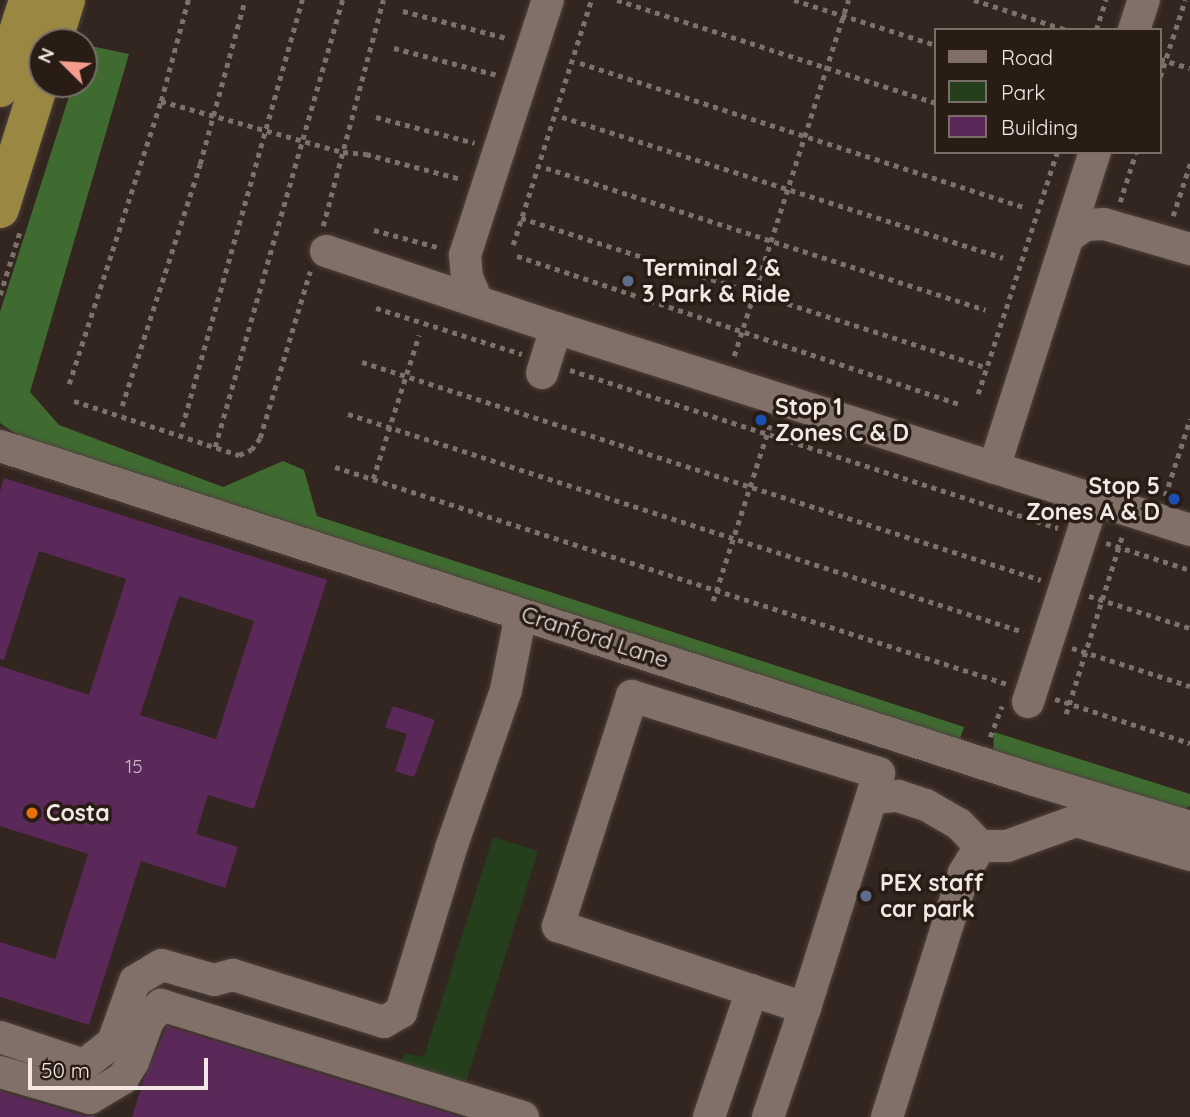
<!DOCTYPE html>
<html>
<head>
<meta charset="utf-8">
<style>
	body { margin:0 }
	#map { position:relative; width:1190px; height:1117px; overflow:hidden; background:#33251f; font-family:Quicksand,sans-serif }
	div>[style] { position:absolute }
	.green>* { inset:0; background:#253f1d }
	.forest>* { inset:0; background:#3f6b31 }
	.building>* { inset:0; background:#5a2859 }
	.path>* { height:4.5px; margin-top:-2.25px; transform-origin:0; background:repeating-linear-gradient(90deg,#7d716c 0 5px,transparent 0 10px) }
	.roads { filter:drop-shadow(0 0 2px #4e423d) drop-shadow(0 0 2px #4e423d) }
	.minor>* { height:32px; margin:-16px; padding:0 16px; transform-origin:16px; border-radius:16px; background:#817068 }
	.highway>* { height:38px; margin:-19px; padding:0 19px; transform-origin:19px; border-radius:19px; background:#9a8742 }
	.dots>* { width:19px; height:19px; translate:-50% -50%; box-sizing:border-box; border:4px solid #291c15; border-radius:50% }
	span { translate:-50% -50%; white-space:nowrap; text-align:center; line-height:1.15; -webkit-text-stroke:7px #291c15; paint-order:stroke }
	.number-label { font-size:19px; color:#ccb8c1 }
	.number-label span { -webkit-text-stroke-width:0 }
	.poi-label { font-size:23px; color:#f2e8e4; font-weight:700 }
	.left { translate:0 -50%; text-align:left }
	.right { translate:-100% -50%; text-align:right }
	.street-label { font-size:23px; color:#f2e8e4 }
	.legend { position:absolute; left:934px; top:28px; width:228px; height:126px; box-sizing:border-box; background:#291c15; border:2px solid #796e68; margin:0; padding:9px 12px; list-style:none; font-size:21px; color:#f2e8e4 }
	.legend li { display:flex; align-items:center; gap:14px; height:35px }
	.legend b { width:35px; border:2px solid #796e68 }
	.north { position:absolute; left:28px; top:28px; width:70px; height:70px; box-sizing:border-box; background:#291c15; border:2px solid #796e68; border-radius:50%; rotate:294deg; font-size:19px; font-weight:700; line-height:28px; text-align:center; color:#f2e8e4 }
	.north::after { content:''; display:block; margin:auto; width:24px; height:32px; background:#f49d8d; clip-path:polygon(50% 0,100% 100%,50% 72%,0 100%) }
	.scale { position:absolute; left:28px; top:1058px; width:180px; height:32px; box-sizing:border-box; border:4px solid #f2e8e4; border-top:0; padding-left:9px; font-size:21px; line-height:24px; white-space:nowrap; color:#f2e8e4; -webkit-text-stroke:5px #291c15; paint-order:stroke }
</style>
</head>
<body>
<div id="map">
	<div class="green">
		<i style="clip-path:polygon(493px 837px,538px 851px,465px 1085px,399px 1068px,405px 1053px,424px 1057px)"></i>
	</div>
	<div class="forest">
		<i style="clip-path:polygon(86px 45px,129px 54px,30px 392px,59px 425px,223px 487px,283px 461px,304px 470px,317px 516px,964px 727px,959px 742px,192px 492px,26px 441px,0 423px,0 312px,73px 84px,84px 84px)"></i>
		<i style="clip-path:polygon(994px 732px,1190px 794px,1190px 806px,1180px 811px,993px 754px)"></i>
	</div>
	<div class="building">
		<i style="clip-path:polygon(evenodd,4px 478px,327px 580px,254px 809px,208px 795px,196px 834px,238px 847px,225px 888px,141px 861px,89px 1025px,0 997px,0 942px,55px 959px,88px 854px,0 826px,0 666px,89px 695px,126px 579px,39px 551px,4px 660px,0 659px,0 491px,4px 478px,179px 596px,254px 621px,216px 739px,140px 715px,179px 596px)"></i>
		<i style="clip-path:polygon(393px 706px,435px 720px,414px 777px,395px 771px,407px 734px,385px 727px)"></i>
		<i style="clip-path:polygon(167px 1026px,461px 1117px,132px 1117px,144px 1079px)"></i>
		<i style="clip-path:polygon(0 1091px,85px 1116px,95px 1115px,94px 1117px,0 1117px)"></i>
	</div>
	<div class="path">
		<i style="left:617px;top:0;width:335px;rotate:17.9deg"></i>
		<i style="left:794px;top:0;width:149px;rotate:17.6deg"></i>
		<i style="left:974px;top:0;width:98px;rotate:17.9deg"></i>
		<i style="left:403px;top:11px;width:107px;rotate:14.6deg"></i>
		<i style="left:1096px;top:30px;width:32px;rotate:-72deg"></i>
		<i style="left:394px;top:48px;width:107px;rotate:14.6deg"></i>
		<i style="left:1160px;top:59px;width:31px;rotate:17deg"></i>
		<i style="left:580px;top:63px;width:469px;rotate:18deg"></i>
		<i style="left:1160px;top:77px;width:81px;rotate:-72deg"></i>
		<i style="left:161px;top:101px;width:189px;rotate:15.7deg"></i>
		<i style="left:343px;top:152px;width:23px;rotate:5deg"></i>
		<i style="left:366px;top:154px;width:98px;rotate:14.7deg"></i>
		<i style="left:376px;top:117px;width:102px;rotate:14.7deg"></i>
		<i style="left:562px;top:117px;width:463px;rotate:17.7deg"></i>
		<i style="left:546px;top:168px;width:462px;rotate:17.9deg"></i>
		<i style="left:1120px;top:202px;width:52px;rotate:-72.3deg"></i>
		<i style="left:1173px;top:216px;width:55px;rotate:-71.9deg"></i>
		<i style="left:521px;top:218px;width:490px;rotate:17.8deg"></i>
		<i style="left:323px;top:226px;width:234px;rotate:-75.1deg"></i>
		<i style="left:374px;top:230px;width:69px;rotate:15deg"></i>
		<i style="left:513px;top:245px;width:257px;rotate:-72.3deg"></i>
		<i style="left:517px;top:256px;width:469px;rotate:18.5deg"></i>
		<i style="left:0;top:295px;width:67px;rotate:-72.6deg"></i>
		<i style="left:376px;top:308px;width:153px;rotate:17.5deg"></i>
		<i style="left:734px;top:356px;width:374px;rotate:-72.2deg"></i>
		<i style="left:362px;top:362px;width:713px;rotate:17.8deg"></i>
		<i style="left:570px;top:370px;width:513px;rotate:17.94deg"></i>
		<i style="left:69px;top:384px;width:298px;rotate:-72deg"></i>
		<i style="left:161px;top:101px;width:105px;rotate:-75deg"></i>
		<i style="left:978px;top:394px;width:255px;rotate:-71.9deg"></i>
		<i style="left:74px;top:401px;width:174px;rotate:18.1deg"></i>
		<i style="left:239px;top:455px;width:13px;rotate:-23deg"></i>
		<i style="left:251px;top:450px;width:15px;rotate:-53deg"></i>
		<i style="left:260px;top:438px;width:174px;rotate:-73.3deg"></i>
		<i style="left:122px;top:406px;width:254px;rotate:-72.1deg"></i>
		<i style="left:200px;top:164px;width:170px;rotate:-74.7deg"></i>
		<i style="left:348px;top:414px;width:710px;rotate:17.87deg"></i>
		<i style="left:182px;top:427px;width:444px;rotate:-74.3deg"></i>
		<i style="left:215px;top:447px;width:465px;rotate:-74.1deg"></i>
		<i style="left:335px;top:467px;width:706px;rotate:17.9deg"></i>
		<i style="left:373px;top:479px;width:151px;rotate:-72.3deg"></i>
		<i style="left:1165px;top:496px;width:81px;rotate:-72deg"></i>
		<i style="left:1106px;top:543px;width:88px;rotate:17.8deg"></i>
		<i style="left:1089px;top:596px;width:106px;rotate:17.6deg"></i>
		<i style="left:713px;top:601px;width:185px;rotate:-72.1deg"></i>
		<i style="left:1072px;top:648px;width:124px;rotate:17.9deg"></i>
		<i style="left:1055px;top:699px;width:142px;rotate:18.1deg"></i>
		<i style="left:1066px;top:714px;width:187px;rotate:-72.5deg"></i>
		<i style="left:990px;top:737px;width:33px;rotate:-69deg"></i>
	</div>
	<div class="roads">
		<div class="minor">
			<i style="left:1134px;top:30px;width:32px;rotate:-72deg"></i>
			<i style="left:1068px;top:237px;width:21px;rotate:-35deg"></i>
			<i style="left:1085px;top:225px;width:19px;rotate:-3deg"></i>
			<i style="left:1104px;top:224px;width:90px;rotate:16.2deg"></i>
			<i style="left:326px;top:251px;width:243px;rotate:18.5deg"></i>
			<i style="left:556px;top:328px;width:665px;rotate:17.67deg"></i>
			<i style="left:477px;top:301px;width:25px;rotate:-113deg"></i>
			<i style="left:467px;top:278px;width:23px;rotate:-95deg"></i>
			<i style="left:465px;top:255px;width:268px;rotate:-72deg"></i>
			<i style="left:542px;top:373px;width:47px;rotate:-72.7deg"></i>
			<i style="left:0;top:446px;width:1083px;rotate:17.9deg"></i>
			<i style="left:1031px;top:779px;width:166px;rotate:16.8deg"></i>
			<i style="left:994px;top:468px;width:332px;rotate:-72.3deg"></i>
			<i style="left:1028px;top:702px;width:211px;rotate:-72.1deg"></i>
			<i style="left:873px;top:798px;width:25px;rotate:-5deg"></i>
			<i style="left:898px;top:796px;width:29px;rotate:18deg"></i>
			<i style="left:926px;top:805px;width:38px;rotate:30deg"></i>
			<i style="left:959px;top:824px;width:30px;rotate:46deg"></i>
			<i style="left:980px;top:846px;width:27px"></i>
			<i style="left:1007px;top:846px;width:73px;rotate:-19.9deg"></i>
			<i style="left:1076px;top:821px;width:119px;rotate:16.6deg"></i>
			<i style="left:0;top:1037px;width:89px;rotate:18.4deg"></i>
			<i style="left:84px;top:1065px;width:37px;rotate:-38deg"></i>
			<i style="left:113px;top:1042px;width:65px;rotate:-70.2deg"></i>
			<i style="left:135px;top:981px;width:31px;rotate:-31deg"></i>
			<i style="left:162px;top:965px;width:54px;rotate:16.1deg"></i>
			<i style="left:214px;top:980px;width:20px;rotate:-15deg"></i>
			<i style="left:233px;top:975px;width:158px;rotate:17.3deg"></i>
			<i style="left:384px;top:1022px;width:20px;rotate:-30deg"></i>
			<i style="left:401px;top:1012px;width:171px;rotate:-73deg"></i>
			<i style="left:451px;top:848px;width:167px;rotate:-70.8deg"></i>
			<i style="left:506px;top:690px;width:67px;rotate:-78.9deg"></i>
			<i style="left:519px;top:624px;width:13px;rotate:-113deg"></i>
			<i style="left:0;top:1072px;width:94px;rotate:16.1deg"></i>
			<i style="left:90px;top:1098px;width:39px;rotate:-31deg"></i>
			<i style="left:123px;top:1078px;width:19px;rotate:-58deg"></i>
			<i style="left:133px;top:1062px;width:44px;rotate:-69.9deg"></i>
			<i style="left:148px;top:1021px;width:21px;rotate:-51deg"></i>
			<i style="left:161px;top:1005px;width:379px;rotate:17.2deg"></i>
			<i style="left:709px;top:1117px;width:134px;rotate:-71.3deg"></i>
			<i style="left:768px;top:1117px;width:115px;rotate:-71.3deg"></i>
			<i style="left:805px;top:1008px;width:246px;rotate:-72.5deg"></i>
			<i style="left:879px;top:773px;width:259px;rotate:-162.7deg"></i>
			<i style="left:632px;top:696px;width:242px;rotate:107.8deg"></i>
			<i style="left:558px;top:926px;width:260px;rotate:18.4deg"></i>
			<i style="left:887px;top:1117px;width:256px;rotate:-72.5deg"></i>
			<i style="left:964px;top:873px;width:31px;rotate:-59deg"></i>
		</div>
		<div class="highway">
			<i style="left:53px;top:42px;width:44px;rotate:-72.8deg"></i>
			<i style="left:0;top:88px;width:92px;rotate:-72.3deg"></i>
			<i style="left:0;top:209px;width:140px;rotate:-72.6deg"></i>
		</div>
	</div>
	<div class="dots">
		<i style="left:628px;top:281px;background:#5c6f8a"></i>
		<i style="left:761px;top:420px;background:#1a4fb4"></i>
		<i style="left:1174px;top:499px;background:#1a4fb4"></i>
		<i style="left:32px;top:813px;background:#e8710a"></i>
		<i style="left:866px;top:896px;background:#5c6f8a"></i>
	</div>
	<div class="number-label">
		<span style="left:134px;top:767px">15</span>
	</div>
	<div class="poi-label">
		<span class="left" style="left:642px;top:281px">Terminal 2 &amp;<br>3 Park &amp; Ride</span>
		<span class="left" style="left:775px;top:420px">Stop 1<br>Zones C &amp; D</span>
		<span class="right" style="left:1160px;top:499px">Stop 5<br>Zones A &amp; D</span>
		<span class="left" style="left:46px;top:813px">Costa</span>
		<span class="left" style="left:880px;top:896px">PEX staff<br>car park</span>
	</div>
	<div class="street-label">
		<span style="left:595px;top:637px;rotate:18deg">Cranford Lane</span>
	</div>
	<ul class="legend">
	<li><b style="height:9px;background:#817068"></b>Road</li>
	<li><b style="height:19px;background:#253f1d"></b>Park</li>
	<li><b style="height:19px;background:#5a2859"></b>Building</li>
	</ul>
	<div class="north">N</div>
	<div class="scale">50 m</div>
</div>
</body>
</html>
